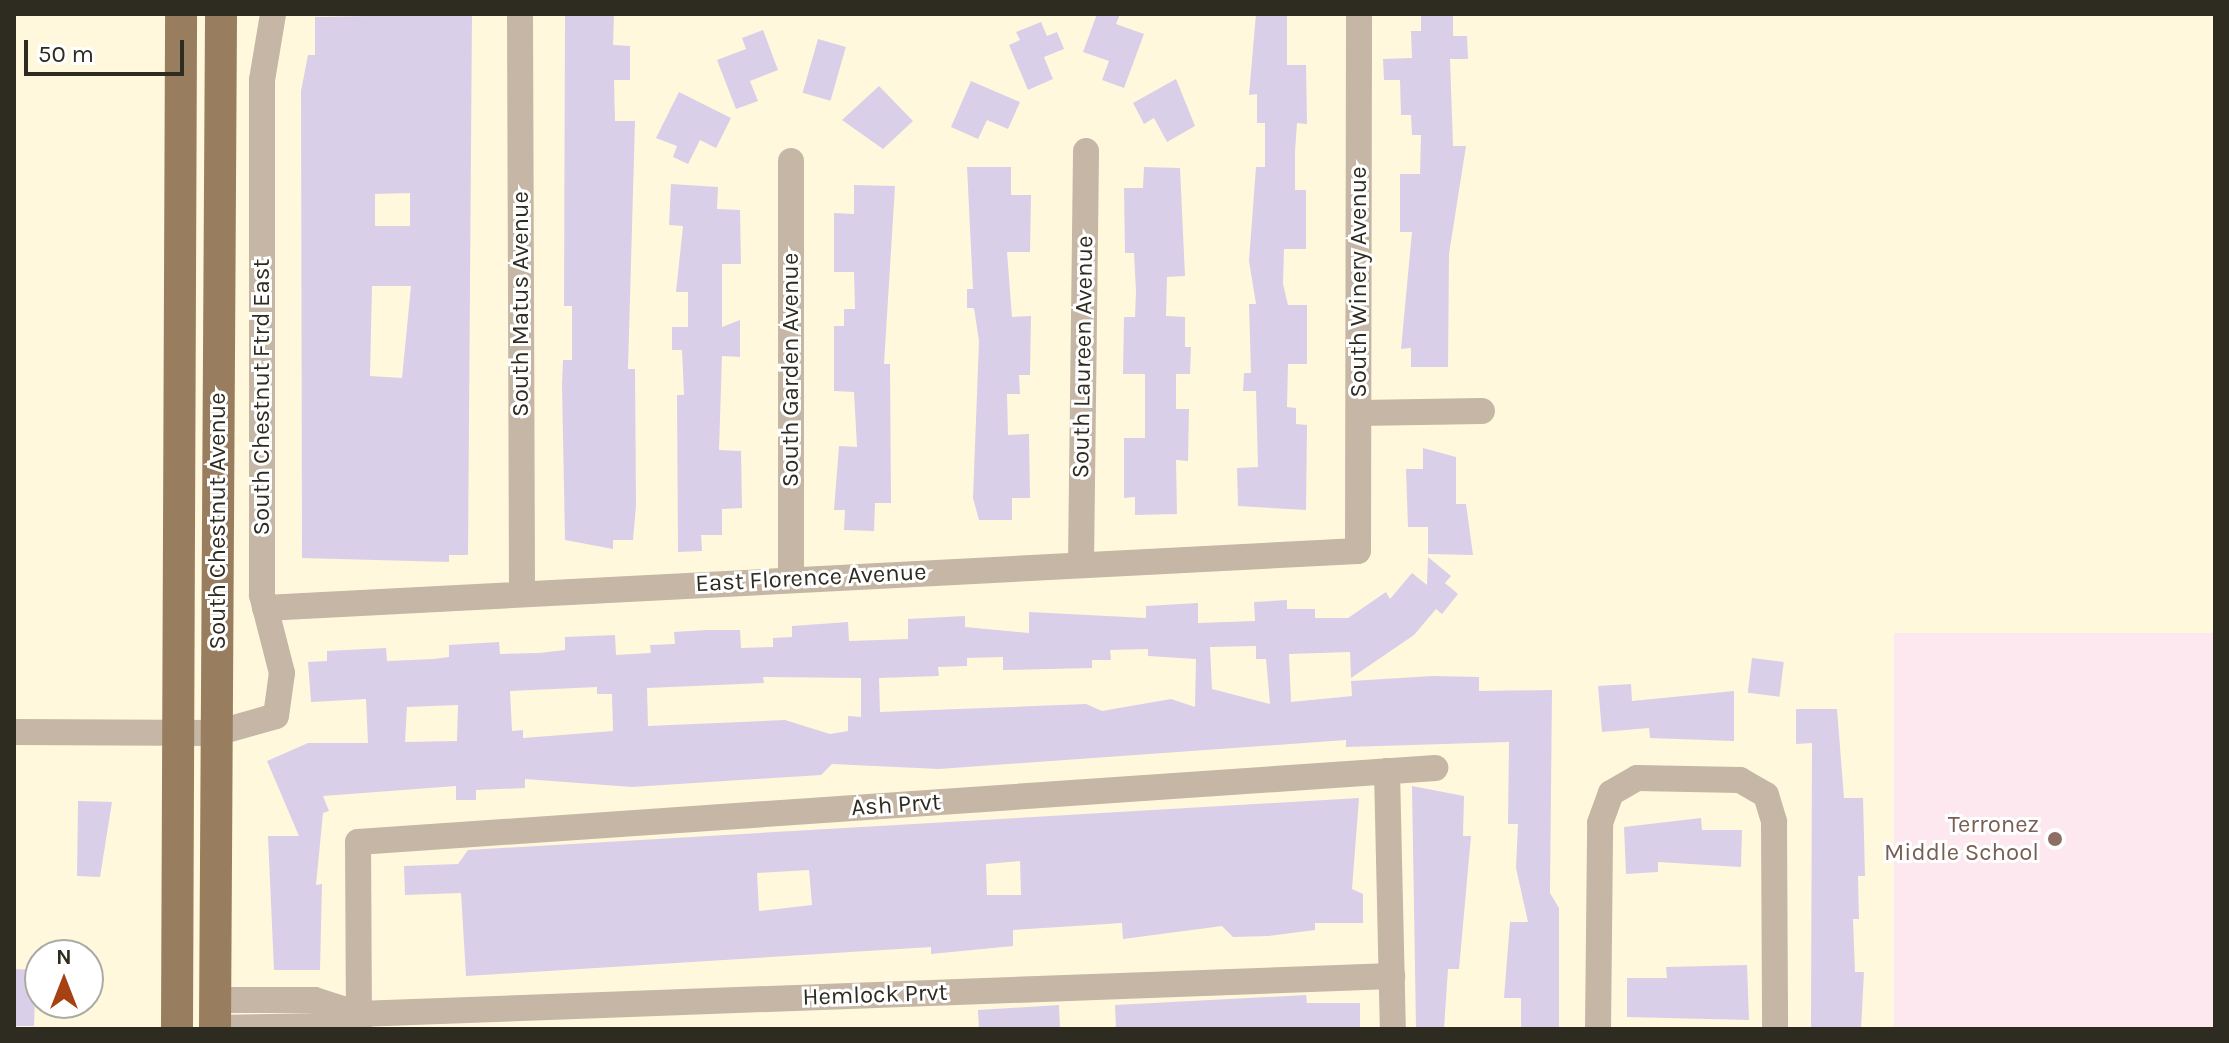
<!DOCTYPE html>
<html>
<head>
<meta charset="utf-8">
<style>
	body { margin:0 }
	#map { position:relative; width:2229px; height:1043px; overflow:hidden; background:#fff8dd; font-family:Karla,sans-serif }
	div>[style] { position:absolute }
	.education>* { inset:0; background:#fce8ee; transform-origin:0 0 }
	.building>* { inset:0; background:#dacfe9; transform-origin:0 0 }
	.minor>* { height:26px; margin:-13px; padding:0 13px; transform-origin:13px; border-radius:13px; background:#c5b6a5 }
	.major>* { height:32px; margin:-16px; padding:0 16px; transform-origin:16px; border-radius:16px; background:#987e5f }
	.dots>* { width:22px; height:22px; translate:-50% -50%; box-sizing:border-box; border:4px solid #fff; border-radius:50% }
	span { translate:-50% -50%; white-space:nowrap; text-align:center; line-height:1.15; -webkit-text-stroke:6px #fff; paint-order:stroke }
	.street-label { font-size:24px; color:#2e2b21 }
	.education-label { font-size:24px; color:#785e54 }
	.right { translate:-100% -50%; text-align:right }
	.frame { position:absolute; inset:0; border:16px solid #2e2b21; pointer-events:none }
	.north { position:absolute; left:24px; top:939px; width:80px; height:80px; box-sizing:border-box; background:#fff; border:2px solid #abaaa6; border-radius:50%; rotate:0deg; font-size:22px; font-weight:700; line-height:32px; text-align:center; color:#2e2b21 }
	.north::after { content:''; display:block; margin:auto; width:28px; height:36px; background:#a64114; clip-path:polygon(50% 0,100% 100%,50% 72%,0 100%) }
	.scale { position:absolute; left:24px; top:40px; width:160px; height:36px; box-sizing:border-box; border:4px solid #2e2b21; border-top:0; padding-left:10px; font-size:24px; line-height:28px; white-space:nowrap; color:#2e2b21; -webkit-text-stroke:6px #fff; paint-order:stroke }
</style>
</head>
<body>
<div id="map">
	<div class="education">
		<i style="left:2215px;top:633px;width:396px;height:321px;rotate:90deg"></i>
	</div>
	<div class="building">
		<i style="clip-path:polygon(evenodd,472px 14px,468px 555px,449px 555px,449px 562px,302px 558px,301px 91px,308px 55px,315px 55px,315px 17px,472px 14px,410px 193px,410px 226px,375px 226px,375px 194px,410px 193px,472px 14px,372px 286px,411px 286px,402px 378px,370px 376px,372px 286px)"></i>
		<i style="clip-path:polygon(565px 14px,614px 14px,613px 45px,630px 46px,630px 80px,614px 80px,615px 121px,635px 121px,628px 369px,635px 369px,636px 506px,633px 540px,613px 540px,613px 549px,565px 540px,562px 384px,563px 360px,572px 360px,572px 306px,564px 306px)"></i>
		<i style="clip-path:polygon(1097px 14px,1120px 14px,1116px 24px,1144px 34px,1124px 88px,1102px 80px,1109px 61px,1083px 52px)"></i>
		<i style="clip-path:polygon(1256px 14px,1287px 14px,1287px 65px,1306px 65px,1307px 124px,1297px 123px,1295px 151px,1295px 190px,1306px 190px,1306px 249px,1284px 249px,1283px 284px,1288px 305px,1307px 305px,1307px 364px,1288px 364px,1287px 407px,1296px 408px,1296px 424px,1307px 425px,1306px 510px,1238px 506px,1237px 468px,1258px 467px,1256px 391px,1243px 391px,1244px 373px,1251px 373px,1249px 304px,1256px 304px,1249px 261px,1256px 167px,1265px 167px,1265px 123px,1257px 123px,1257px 94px,1249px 95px)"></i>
		<i style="clip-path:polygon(1421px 14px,1453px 14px,1453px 36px,1467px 36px,1468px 59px,1450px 59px,1453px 146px,1466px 146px,1449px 254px,1448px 367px,1411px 367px,1411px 348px,1401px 349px,1412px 232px,1400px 232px,1400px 174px,1420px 174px,1421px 135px,1412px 135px,1411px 115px,1401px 115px,1400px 80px,1384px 80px,1383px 59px,1412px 58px,1411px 31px,1421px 31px)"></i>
		<i style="clip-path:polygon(1041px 22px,1047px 36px,1057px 32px,1064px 49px,1044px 57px,1053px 79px,1028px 90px,1009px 45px,1020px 40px,1016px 32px)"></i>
		<i style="clip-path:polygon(763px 30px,778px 70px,750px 81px,758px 101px,736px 109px,717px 60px,746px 49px,742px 38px)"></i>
		<i style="left:818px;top:39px;width:29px;height:56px;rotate:16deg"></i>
		<i style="clip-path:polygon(1176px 79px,1195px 126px,1167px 142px,1154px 118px,1144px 124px,1133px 103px)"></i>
		<i style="clip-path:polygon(971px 81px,1020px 102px,1008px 129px,987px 120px,978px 139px,951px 127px)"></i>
		<i style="clip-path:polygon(879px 86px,913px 121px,883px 149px,842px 120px)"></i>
		<i style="clip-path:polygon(679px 92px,731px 118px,716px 148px,700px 140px,688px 164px,673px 157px,677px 146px,656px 138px)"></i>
		<i style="clip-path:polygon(967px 167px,1011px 167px,1011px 195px,1031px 195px,1030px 252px,1007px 252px,1012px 317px,1031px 316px,1030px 375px,1019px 375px,1020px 394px,1007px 394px,1008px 435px,1029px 434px,1030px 498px,1012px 498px,1012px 520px,979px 520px,973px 498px,979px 341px,974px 308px,967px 308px,967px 289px,973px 289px)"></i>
		<i style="clip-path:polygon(1144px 167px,1180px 168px,1185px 276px,1167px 277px,1166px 316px,1185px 317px,1185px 347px,1191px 347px,1190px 374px,1176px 374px,1176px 409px,1189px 409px,1188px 461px,1176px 460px,1177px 514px,1135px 515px,1135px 497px,1124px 498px,1124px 438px,1145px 438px,1145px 374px,1123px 374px,1124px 317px,1135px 317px,1136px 291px,1134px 253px,1125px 253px,1124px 188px,1143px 188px)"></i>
		<i style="clip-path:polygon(671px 184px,718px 187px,717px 209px,740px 210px,741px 264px,722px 264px,722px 327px,740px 320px,740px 357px,722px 356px,719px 450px,741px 451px,742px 508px,722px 509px,722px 535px,701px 535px,702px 551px,678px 552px,677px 395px,684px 395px,682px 350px,672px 350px,672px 327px,688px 327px,688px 292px,676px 292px,683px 226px,669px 225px)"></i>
		<i style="clip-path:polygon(854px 185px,895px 186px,884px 364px,890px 364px,891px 503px,875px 503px,874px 531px,844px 530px,845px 510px,834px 510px,839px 446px,857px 447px,854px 392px,834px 391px,834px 326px,844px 326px,844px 309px,855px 309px,854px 272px,834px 272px,834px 213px,854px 214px)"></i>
		<i style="clip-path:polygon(1423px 448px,1456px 457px,1456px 504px,1466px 504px,1473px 555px,1428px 554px,1428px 527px,1408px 527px,1406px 469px,1423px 469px)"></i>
		<i style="clip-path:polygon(evenodd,1428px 557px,1451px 576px,1445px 583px,1458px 594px,1442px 614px,1436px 609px,1414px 635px,1351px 678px,1350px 652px,1289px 654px,1291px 702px,1352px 696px,1351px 681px,1433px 676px,1479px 677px,1479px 691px,1552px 690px,1550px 893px,1559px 908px,1559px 1029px,1521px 1029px,1521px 998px,1504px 998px,1510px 922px,1528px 922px,1516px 868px,1518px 824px,1508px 824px,1509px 742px,1346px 747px,1346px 740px,939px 769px,832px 764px,821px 775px,632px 787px,525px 779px,525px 788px,476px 790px,476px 800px,456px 800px,456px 786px,323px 796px,329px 811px,323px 813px,316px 885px,322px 884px,320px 970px,274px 970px,268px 836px,299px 836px,267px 761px,308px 743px,368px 743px,366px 699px,311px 702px,308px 662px,327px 661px,327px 651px,386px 648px,387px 661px,434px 659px,449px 657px,449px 645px,499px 642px,500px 654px,539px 653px,565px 650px,565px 637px,615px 635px,616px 655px,651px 653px,650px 645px,675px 644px,674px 632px,706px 630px,740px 630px,741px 648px,773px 647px,773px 638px,792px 637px,792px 626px,848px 622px,849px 641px,908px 639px,908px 619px,965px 616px,965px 627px,1029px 633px,1029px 612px,1146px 618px,1146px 606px,1198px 603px,1198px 623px,1255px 621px,1254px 602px,1287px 600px,1287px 609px,1315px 609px,1315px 618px,1348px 618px,1386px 592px,1390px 599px,1412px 573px,1427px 585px,1428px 557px,1256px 646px,1256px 659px,1266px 659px,1270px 704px,1212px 689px,1210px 647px,1256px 646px,1428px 557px,1148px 649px,1148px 656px,1196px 659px,1195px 707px,1171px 699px,1102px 711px,1086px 704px,880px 712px,879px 678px,939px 676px,938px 667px,967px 666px,967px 658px,1003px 657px,1003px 670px,1092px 668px,1092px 660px,1111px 660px,1110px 650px,1148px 649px,1428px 557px,763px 677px,861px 678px,861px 717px,848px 716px,848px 731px,830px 734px,785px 720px,648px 726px,647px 688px,764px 683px,763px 677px,1428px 557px,597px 687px,597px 694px,612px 694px,613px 731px,523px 738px,523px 730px,512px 731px,510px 691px,597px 687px,1428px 557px,458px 705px,457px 741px,405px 742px,407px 707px,458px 705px)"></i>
		<i style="left:1752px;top:658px;width:32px;height:35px;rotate:7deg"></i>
		<i style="clip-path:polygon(1631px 684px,1632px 701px,1734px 691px,1734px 741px,1650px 738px,1649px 728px,1602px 732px,1598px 686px)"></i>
		<i style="clip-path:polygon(1796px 709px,1837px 709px,1844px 798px,1863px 798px,1865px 876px,1858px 876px,1859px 919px,1853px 919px,1855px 972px,1864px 972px,1861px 1029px,1811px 1029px,1812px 743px,1796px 744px)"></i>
		<i style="clip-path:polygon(1412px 786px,1464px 796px,1463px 836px,1471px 836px,1459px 969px,1448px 969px,1444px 1029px,1416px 1029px)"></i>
		<i style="clip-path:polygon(evenodd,1359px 798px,1352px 889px,1363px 894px,1363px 923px,1315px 923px,1315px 930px,1269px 936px,1233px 937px,1222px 926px,1123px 939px,1122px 923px,1013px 930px,1013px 946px,931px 954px,931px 947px,466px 976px,461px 893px,405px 895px,404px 866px,458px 864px,468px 850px,1359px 798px,1020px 861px,1021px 895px,987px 895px,986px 864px,1020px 861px,1359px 798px,809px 870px,812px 905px,759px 911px,757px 873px,809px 870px)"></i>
		<i style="clip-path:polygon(78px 801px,112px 802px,100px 877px,77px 876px)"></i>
		<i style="clip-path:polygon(1701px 818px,1702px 830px,1742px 830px,1741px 867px,1658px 862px,1658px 872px,1626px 874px,1624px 827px)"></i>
		<i style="clip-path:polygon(1747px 965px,1749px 1020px,1627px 1017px,1627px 978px,1667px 978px,1666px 967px)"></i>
		<i style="clip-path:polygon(14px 969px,36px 970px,34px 1026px,15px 1026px)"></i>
		<i style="clip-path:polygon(1306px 995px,1307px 1003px,1360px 1003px,1360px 1029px,1116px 1029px,1115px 1005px)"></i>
		<i style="clip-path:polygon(1059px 1005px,1060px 1029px,979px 1029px,978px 1010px)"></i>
	</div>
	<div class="minor">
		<i style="left:520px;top:14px;width:579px;rotate:89.8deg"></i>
		<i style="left:791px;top:161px;width:418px;rotate:90deg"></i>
		<i style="left:1359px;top:413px;width:123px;rotate:-0.9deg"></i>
		<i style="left:1081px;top:563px;width:412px;rotate:-89.3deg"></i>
		<i style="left:265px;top:608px;width:1094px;rotate:-2.99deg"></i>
		<i style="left:1358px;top:551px;width:537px;rotate:-89.89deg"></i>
		<i style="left:14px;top:732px;width:202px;rotate:0.3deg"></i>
		<i style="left:216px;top:733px;width:62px;rotate:-15.8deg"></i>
		<i style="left:276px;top:716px;width:43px;rotate:-82.1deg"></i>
		<i style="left:282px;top:673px;width:81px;rotate:-104.4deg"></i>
		<i style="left:262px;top:595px;width:515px;rotate:-90deg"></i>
		<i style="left:262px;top:80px;width:67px;rotate:-80.5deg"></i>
		<i style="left:1387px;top:771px;width:258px;rotate:88.7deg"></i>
		<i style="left:216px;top:1000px;width:99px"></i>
		<i style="left:315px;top:1000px;width:45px;rotate:18deg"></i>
		<i style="left:215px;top:1028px;width:104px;rotate:-1.1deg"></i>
		<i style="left:319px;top:1026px;width:41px;rotate:-17.1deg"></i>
		<i style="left:358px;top:1014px;width:1035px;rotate:-2.1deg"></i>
		<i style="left:359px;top:1029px;width:187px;rotate:-90.3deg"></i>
		<i style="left:358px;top:842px;width:1080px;rotate:-3.93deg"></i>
		<i style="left:1598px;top:1029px;width:206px;rotate:-89.4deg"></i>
		<i style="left:1600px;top:823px;width:32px;rotate:-70deg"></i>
		<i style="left:1611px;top:793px;width:30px;rotate:-30deg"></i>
		<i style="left:1637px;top:778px;width:103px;rotate:1.1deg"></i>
		<i style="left:1740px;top:780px;width:30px;rotate:30deg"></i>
		<i style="left:1766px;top:795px;width:28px;rotate:73deg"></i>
		<i style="left:1774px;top:822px;width:207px;rotate:89.7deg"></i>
	</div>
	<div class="major">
		<i style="left:177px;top:1029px;width:1015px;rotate:-89.77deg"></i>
		<i style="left:215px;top:1029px;width:1015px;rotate:-89.66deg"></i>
	</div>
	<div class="dots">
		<i style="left:2055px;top:839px;background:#8d6e63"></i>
	</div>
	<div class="street-label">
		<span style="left:1359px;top:282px;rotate:-90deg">South Winery Avenue</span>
		<span style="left:521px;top:304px;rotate:-90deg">South Matus Avenue</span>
		<span style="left:1083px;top:357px;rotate:-89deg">South Laureen Avenue</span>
		<span style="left:791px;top:370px;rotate:-90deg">South Garden Avenue</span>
		<span style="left:262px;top:397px;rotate:-90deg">South Chestnut Ftrd East</span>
		<span style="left:218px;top:521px;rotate:-90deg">South Chestnut Avenue</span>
		<span style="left:811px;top:578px;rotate:-3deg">East Florence Avenue</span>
		<span style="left:896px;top:805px;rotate:-4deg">Ash Prvt</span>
		<span style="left:875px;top:995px;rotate:-2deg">Hemlock Prvt</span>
	</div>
	<div class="education-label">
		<span class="right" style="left:2039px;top:839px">Terronez<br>Middle School</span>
	</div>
	<div class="frame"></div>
	<div class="north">N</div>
	<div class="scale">50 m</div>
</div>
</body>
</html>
